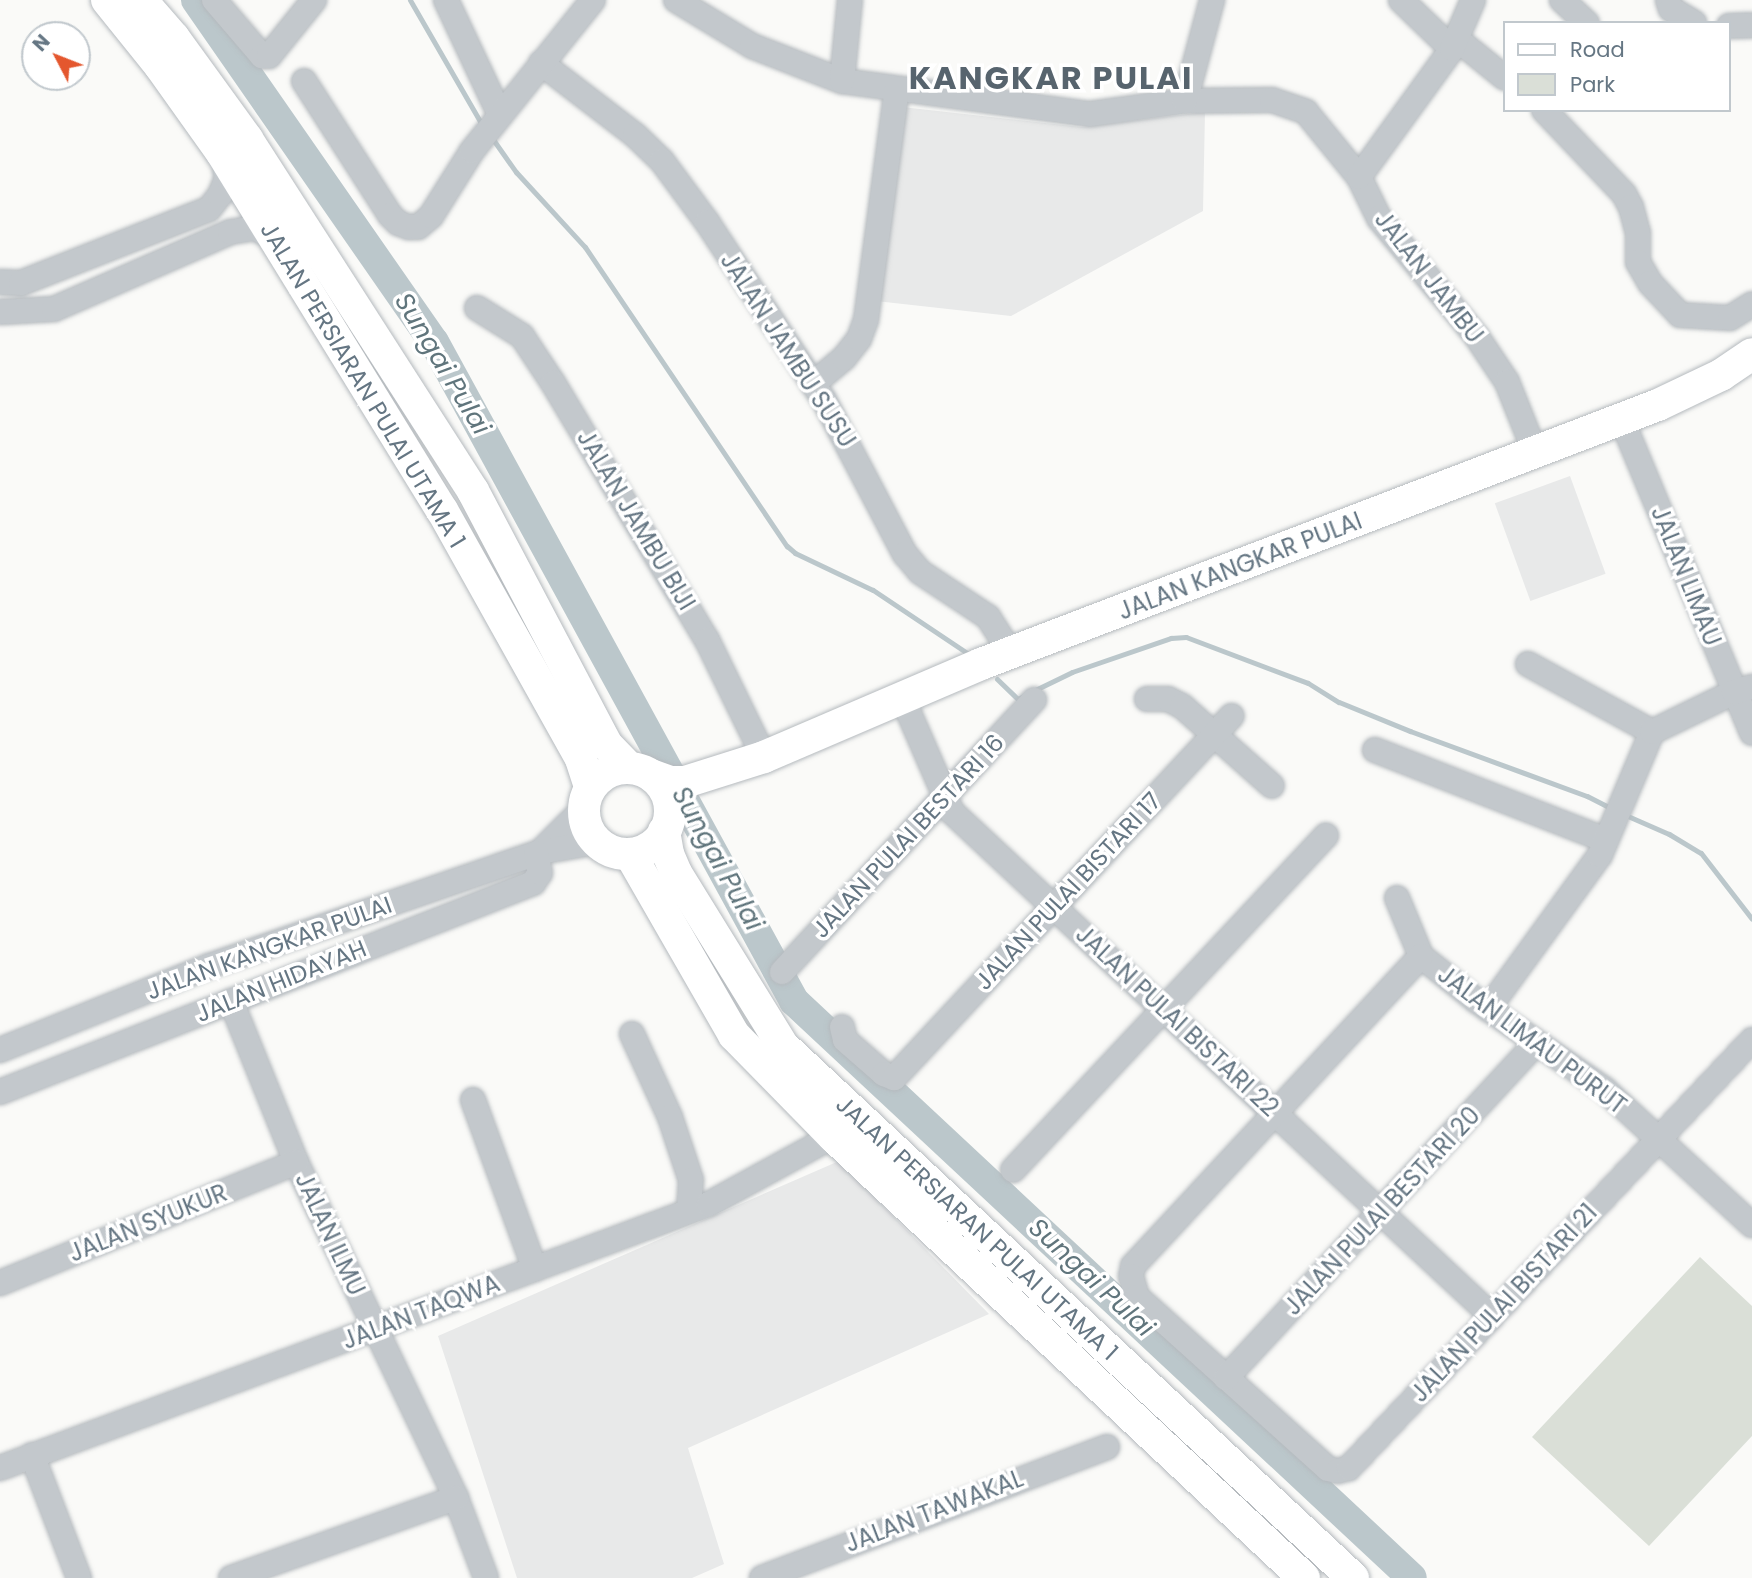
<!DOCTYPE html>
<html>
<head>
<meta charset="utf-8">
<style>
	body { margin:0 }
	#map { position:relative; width:1752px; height:1578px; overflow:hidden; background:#fafaf8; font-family:Poppins,sans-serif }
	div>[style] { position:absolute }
	.built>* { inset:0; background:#e8e9e9; transform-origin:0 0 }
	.green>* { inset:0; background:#dadfd7 }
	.stream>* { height:5px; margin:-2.5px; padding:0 2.5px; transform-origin:2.5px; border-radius:2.5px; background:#bbc7cb }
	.river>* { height:30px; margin:-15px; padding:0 15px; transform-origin:15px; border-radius:15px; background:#bbc7cb }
	.roads { filter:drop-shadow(0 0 2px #b5babe) drop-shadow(0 0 2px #b5babe) }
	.minor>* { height:24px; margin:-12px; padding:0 12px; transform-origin:12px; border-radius:12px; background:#c3c8cc }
	.major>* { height:32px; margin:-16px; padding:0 16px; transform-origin:16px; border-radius:16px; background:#fff }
	.major>.ring { margin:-16px; padding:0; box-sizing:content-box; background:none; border:32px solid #fff; border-radius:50% }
	span { translate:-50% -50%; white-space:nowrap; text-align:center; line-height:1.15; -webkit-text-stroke:7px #fff; paint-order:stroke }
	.street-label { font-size:24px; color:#657683 }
	.water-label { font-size:26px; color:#60757c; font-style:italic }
	.district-label { font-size:32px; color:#57646e; font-weight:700; letter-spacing:2px }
	.legend { position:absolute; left:1503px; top:21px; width:228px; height:91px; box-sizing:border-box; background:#fff; border:2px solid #c1c8cd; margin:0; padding:9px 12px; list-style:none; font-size:21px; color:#657683 }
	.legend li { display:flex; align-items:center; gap:14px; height:35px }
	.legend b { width:35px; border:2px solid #c1c8cd }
	.north { position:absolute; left:21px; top:21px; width:70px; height:70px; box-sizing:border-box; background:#fff; border:2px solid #c1c8cd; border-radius:50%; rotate:312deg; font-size:19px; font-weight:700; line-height:28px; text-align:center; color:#657683 }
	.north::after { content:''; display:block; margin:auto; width:24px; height:32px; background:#e4572e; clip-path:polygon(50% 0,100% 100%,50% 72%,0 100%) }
</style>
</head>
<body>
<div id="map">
	<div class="built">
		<i style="clip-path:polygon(893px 106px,1081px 127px,1205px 112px,1203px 211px,1011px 316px,867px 300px)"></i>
		<i style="left:1570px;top:476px;width:104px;height:80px;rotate:70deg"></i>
		<i style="clip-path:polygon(839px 1161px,989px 1314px,688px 1448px,724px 1564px,692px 1578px,517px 1578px,438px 1336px)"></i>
	</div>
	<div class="green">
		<i style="clip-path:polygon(1700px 1257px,1752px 1306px,1752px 1436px,1649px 1546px,1532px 1437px)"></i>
	</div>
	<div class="stream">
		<i style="left:410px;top:0;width:142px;rotate:60deg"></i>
		<i style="left:492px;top:138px;width:42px;rotate:54.8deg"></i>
		<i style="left:516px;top:172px;width:102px;rotate:47.4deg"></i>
		<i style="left:585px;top:247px;width:361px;rotate:56deg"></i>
		<i style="left:787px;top:546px;width:11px;rotate:41deg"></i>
		<i style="left:795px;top:553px;width:86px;rotate:25.4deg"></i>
		<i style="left:873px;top:590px;width:120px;rotate:33.8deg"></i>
		<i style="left:997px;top:679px;width:29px;rotate:44deg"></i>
		<i style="left:1018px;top:699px;width:7px;rotate:-27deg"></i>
		<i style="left:1033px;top:691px;width:43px;rotate:-26deg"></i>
		<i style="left:1072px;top:672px;width:105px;rotate:-19deg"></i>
		<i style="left:1171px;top:638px;width:15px;rotate:-4deg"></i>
		<i style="left:1186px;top:637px;width:130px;rotate:20.7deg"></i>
		<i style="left:1308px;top:683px;width:36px;rotate:32deg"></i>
		<i style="left:1339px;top:702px;width:77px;rotate:22.2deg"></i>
		<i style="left:1410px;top:731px;width:189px;rotate:20.2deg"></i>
		<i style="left:1587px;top:796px;width:27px;rotate:27deg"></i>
		<i style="left:1630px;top:817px;width:43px;rotate:23.6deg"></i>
		<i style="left:1669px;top:834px;width:37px;rotate:31deg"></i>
		<i style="left:1701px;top:853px;width:83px;rotate:52.3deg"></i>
	</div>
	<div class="river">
		<i style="left:196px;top:0;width:417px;rotate:55.2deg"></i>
		<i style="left:434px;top:342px;width:751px;rotate:61.35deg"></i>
		<i style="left:794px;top:1001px;width:845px;rotate:43.03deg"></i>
	</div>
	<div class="roads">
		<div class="minor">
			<i style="left:214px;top:0;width:74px;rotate:49.4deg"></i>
			<i style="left:262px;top:56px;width:7px"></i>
			<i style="left:269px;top:56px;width:72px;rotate:-51.2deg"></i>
			<i style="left:446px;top:0;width:127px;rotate:64.8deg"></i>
			<i style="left:676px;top:0;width:89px;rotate:31.2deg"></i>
			<i style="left:752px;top:46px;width:97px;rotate:21.3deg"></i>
			<i style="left:842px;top:81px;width:250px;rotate:7.6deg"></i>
			<i style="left:1090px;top:114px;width:96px;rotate:-7.8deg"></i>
			<i style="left:1185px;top:101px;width:87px;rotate:-0.7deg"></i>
			<i style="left:1272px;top:100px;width:36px;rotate:19deg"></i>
			<i style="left:1306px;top:112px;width:84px;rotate:50.8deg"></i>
			<i style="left:1359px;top:177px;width:46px;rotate:64deg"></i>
			<i style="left:1379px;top:218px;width:154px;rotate:50.5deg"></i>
			<i style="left:1477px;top:337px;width:54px;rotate:56.3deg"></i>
			<i style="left:1507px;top:382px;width:75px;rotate:68.2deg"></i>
			<i style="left:1401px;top:0;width:71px;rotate:43.9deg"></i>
			<i style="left:1562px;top:0;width:34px;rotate:43deg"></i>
			<i style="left:1668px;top:0;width:9px;rotate:72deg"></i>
			<i style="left:1671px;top:9px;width:27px;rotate:31deg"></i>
			<i style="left:1729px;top:26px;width:23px;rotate:-2deg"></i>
			<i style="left:1458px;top:40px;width:60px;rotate:39deg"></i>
			<i style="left:541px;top:63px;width:118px;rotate:37.5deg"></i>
			<i style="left:635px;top:135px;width:37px;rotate:44deg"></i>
			<i style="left:662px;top:161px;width:76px;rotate:53.6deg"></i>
			<i style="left:707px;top:222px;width:213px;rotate:56.7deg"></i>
			<i style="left:824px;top:400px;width:174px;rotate:62.3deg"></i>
			<i style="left:905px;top:554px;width:23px;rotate:50deg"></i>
			<i style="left:920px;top:572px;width:82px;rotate:33.5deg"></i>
			<i style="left:988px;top:617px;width:43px;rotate:57.4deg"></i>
			<i style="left:304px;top:81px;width:159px;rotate:57.3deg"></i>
			<i style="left:390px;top:215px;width:11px;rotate:45deg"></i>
			<i style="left:398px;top:223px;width:12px;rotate:20deg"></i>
			<i style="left:409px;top:227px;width:9px"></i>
			<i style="left:418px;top:227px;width:17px;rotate:-40deg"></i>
			<i style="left:431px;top:216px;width:77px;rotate:-57.8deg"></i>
			<i style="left:472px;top:151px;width:193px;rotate:-51.3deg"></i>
			<i style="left:842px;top:81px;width:81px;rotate:-84.4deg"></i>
			<i style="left:1185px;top:101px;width:105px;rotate:-75deg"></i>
			<i style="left:1544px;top:110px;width:116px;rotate:46.4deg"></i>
			<i style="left:1624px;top:194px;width:15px;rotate:62deg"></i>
			<i style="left:1631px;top:207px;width:27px;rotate:75deg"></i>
			<i style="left:1638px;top:233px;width:29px;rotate:90deg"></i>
			<i style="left:1638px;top:262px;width:24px;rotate:60deg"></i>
			<i style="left:1650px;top:283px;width:44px;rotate:46.8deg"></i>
			<i style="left:1680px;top:315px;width:50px;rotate:3.4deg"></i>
			<i style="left:1730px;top:318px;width:26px;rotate:-32deg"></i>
			<i style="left:1359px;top:177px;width:158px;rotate:-54deg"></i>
			<i style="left:1452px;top:49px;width:53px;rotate:-66.8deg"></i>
			<i style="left:0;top:282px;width:21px;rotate:3deg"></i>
			<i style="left:21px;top:283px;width:202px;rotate:-21.5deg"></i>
			<i style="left:209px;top:209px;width:18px;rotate:-52deg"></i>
			<i style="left:220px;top:195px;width:18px;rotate:-68deg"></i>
			<i style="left:227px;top:178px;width:24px;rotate:-102deg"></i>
			<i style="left:477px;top:308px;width:53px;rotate:31.9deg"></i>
			<i style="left:522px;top:336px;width:56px;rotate:56.6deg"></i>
			<i style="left:553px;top:383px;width:300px;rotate:59.1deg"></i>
			<i style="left:707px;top:640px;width:130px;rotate:64deg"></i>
			<i style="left:0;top:312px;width:54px;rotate:-3.2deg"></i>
			<i style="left:54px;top:309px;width:192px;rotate:-23.6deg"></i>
			<i style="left:230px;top:232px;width:26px;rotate:-9deg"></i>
			<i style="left:256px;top:228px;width:24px;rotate:33deg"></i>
			<i style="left:813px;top:384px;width:40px;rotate:-40deg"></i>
			<i style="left:844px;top:358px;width:24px;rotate:-52deg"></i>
			<i style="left:859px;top:339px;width:20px;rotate:-70deg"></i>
			<i style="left:866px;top:320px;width:233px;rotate:-82.4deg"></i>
			<i style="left:1621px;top:418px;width:341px;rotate:67.4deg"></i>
			<i style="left:1528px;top:664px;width:141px;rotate:28.7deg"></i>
			<i style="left:902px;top:697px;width:125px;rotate:66.5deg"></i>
			<i style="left:952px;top:812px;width:739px;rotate:43.03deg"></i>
			<i style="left:1147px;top:699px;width:21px"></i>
			<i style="left:1168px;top:699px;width:16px;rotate:27deg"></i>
			<i style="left:1182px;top:706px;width:120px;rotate:41.6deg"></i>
			<i style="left:1375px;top:750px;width:248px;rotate:21.3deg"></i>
			<i style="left:540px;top:852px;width:61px;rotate:-45deg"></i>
			<i style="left:1397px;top:898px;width:63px;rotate:67.5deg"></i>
			<i style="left:1421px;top:956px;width:72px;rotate:38.8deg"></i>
			<i style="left:1477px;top:1001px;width:155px;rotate:34.7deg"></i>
			<i style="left:1604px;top:1089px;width:201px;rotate:42.6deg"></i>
			<i style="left:1421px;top:956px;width:423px;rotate:132.9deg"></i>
			<i style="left:1133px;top:1266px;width:10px;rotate:101deg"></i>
			<i style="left:1131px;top:1276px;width:22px;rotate:74deg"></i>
			<i style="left:1137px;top:1297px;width:257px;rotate:42deg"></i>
			<i style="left:1328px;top:1469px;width:10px;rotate:11deg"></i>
			<i style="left:1338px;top:1471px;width:11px;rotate:-15deg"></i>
			<i style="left:1349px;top:1468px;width:588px;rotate:-46.72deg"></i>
			<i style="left:782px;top:972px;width:371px;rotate:-47.2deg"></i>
			<i style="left:231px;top:1001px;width:174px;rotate:68deg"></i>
			<i style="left:296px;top:1162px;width:372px;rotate:64.5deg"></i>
			<i style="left:456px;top:1498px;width:85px;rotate:69.4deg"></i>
			<i style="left:1488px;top:1009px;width:190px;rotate:-54deg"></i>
			<i style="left:1600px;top:855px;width:134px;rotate:-67.1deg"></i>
			<i style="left:1652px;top:732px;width:91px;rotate:-26deg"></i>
			<i style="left:1734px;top:692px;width:19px;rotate:-16deg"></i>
			<i style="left:842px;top:1027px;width:13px;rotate:77deg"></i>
			<i style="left:845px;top:1040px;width:52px;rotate:41.1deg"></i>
			<i style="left:884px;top:1074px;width:11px;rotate:22deg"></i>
			<i style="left:894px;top:1078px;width:495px;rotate:-47deg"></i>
			<i style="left:632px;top:1034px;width:91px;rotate:65.4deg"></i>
			<i style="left:670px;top:1117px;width:66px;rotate:71.6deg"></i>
			<i style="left:691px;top:1180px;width:31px;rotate:94deg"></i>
			<i style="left:0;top:1050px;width:225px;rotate:-21.9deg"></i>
			<i style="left:209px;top:966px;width:350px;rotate:-19deg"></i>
			<i style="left:540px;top:852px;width:58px;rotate:-10deg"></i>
			<i style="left:0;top:1092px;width:573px;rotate:-21.41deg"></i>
			<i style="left:533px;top:883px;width:12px;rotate:-55deg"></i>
			<i style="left:540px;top:873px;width:20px;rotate:-101deg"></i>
			<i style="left:473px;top:1100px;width:180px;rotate:69.9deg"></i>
			<i style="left:1013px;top:1170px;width:458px;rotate:-46.9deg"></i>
			<i style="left:0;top:1283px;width:320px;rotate:-22.2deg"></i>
			<i style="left:1226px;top:1378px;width:456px;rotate:-47.2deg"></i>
			<i style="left:32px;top:1455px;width:132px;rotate:69.1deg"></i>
			<i style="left:0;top:1468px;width:757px;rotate:-20.42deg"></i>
			<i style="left:709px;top:1204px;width:141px;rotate:-28.7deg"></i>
			<i style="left:231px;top:1578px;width:239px;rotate:-19.6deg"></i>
			<i style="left:762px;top:1578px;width:369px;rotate:-20.8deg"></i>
		</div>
		<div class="major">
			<i style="left:107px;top:0;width:85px;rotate:51.2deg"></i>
			<i style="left:160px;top:66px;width:107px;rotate:54.5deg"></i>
			<i style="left:222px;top:153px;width:419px;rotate:58.4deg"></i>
			<i style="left:442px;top:510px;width:285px;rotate:60.8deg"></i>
			<i style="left:581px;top:759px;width:29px;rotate:72deg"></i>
			<i style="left:141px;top:0;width:50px;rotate:49deg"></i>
			<i style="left:174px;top:38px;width:125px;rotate:54.1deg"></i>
			<i style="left:247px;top:139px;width:418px;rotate:57.3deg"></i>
			<i style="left:473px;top:491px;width:287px;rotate:62.2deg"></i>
			<i style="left:607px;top:745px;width:30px;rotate:46deg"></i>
			<i class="ring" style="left:584px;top:768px;width:54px;height:54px"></i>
			<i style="left:651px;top:775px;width:20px;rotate:20deg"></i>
			<i style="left:670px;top:782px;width:15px"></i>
			<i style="left:685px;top:782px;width:83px;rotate:-17.6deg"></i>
			<i style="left:764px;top:757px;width:236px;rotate:-23.2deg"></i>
			<i style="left:981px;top:664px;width:725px;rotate:-20.94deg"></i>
			<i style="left:1658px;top:405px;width:70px;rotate:-25.5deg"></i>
			<i style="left:1721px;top:375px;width:37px;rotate:-34deg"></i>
			<i style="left:664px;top:831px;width:23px;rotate:80deg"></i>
			<i style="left:668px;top:854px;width:21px;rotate:67deg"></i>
			<i style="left:676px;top:873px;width:203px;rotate:58.3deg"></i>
			<i style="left:783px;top:1046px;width:780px;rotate:43.03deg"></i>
			<i style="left:630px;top:854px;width:209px;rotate:60.1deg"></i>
			<i style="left:734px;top:1035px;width:141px;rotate:45.6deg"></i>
			<i style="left:833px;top:1136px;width:646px;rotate:43.18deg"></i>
		</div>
	</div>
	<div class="street-label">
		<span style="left:1429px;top:277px;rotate:52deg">JALAN JAMBU</span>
		<span style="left:788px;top:350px;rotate:57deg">JALAN JAMBU SUSU</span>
		<span style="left:363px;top:385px;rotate:59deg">JALAN PERSIARAN PULAI UTAMA 1</span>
		<span style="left:636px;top:520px;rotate:59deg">JALAN JAMBU BIJI</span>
		<span style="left:1240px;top:566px;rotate:-21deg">JALAN KANGKAR PULAI</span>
		<span style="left:1686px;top:576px;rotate:68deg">JALAN LIMAU</span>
		<span style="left:908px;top:836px;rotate:-47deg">JALAN PULAI BESTARI 16</span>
		<span style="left:1068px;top:891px;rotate:-47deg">JALAN PULAI BISTARI 17</span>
		<span style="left:269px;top:948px;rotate:-20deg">JALAN KANGKAR PULAI</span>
		<span style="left:281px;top:981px;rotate:-22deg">JALAN HIDAYAH</span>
		<span style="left:1177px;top:1021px;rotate:43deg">JALAN PULAI BISTARI 22</span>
		<span style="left:1532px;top:1040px;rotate:37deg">JALAN LIMAU PURUT</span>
		<span style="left:1382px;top:1211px;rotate:-47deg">JALAN PULAI BESTARI 20</span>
		<span style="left:148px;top:1223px;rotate:-22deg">JALAN SYUKUR</span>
		<span style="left:977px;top:1228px;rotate:43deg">JALAN PERSIARAN PULAI UTAMA 1</span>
		<span style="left:330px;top:1234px;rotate:65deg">JALAN ILMU</span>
		<span style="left:1504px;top:1303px;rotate:-47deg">JALAN PULAI BISTARI 21</span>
		<span style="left:421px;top:1312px;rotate:-21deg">JALAN TAQWA</span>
		<span style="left:934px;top:1511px;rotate:-21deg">JALAN TAWAKAL</span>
	</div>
	<div class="water-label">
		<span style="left:442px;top:364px;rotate:59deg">Sungai Pulai</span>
		<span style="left:717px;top:859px;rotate:61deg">Sungai Pulai</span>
		<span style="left:1091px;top:1278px;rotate:43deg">Sungai Pulai</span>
	</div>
	<div class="district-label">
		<span style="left:1051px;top:78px">KANGKAR PULAI</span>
	</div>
	<ul class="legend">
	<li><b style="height:9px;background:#fff"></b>Road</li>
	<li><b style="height:19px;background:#dadfd7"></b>Park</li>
	</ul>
	<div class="north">N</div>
</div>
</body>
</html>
